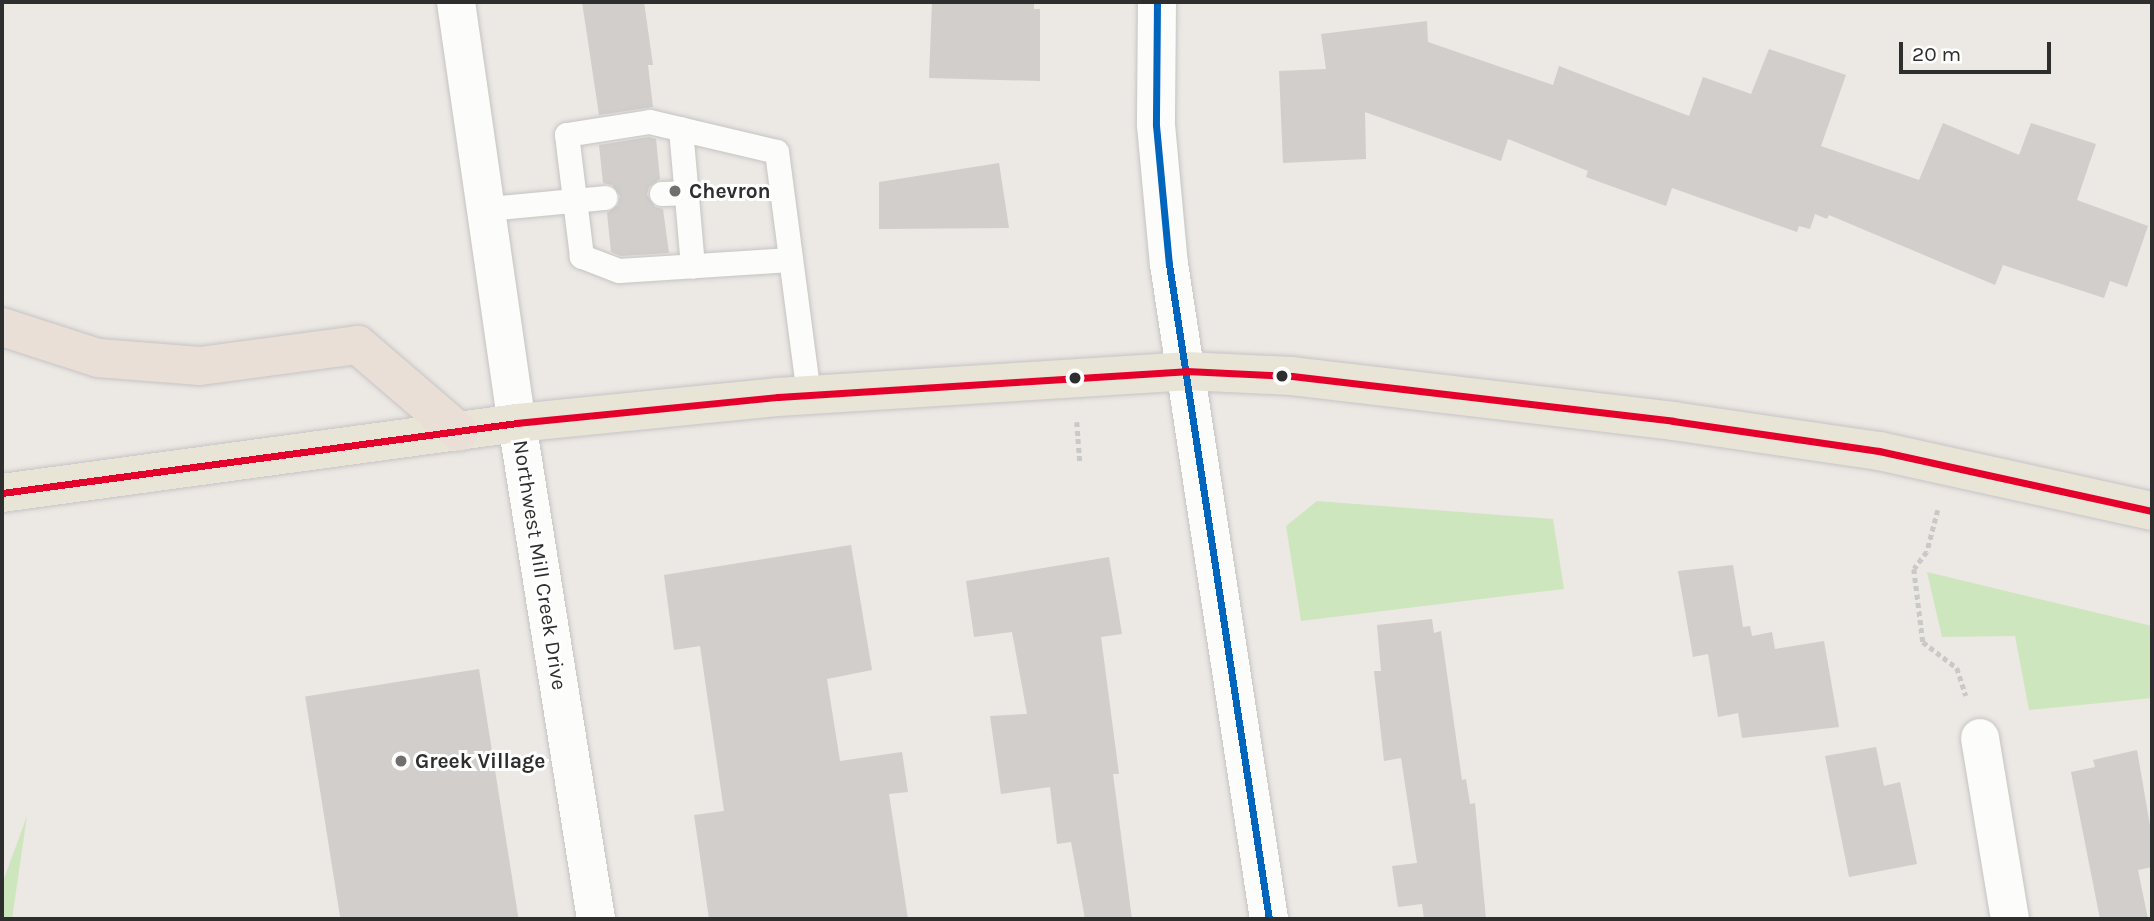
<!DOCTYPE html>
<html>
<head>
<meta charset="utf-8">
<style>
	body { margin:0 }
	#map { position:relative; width:2154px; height:921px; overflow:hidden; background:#ece8e4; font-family:Karla,sans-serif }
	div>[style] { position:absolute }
	.green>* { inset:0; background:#cee6be }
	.building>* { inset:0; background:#d1cecb; transform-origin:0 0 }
	.path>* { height:4.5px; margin-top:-2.25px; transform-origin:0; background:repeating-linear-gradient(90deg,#c9c9c8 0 5px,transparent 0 8.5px) }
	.roads { filter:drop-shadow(0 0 2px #c5c4c5) drop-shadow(0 0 2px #c5c4c5) }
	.lane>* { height:24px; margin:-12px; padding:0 12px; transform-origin:12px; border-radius:12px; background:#fcfcfb }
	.street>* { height:38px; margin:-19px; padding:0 19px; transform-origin:19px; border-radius:19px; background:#fcfcfb }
	.primary>* { height:38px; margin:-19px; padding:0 19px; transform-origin:19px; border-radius:19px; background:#e8e4d6 }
	.highway>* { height:38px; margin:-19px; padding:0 19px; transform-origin:19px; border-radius:19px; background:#eadfd6 }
	.bus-1>* { height:7px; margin:-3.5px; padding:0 3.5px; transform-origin:3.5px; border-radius:3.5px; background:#0065bd }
	.bus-2>* { height:7px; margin:-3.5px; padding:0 3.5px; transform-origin:3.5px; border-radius:3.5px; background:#e4002b }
	.dots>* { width:19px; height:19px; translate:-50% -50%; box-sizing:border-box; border:4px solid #fff; border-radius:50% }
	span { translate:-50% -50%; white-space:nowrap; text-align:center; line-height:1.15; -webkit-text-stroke:6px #fff; paint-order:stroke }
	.poi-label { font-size:21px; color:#2e2e2e; font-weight:700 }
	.left { translate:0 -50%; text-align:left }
	.street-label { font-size:21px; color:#2e2e2e }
	.frame { position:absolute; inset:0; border:4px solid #2e2e2e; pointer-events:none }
	.scale { position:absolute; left:1899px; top:42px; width:152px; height:32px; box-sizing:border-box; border:4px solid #2e2e2e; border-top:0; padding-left:9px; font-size:21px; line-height:24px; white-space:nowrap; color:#2e2e2e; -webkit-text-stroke:5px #fff; paint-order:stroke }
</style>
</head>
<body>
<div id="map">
	<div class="green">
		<i style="clip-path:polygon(1317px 501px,1553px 519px,1564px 589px,1301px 621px,1286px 526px)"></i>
		<i style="clip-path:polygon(1927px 572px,2152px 626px,2152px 698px,2029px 710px,2015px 636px,1942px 637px)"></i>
		<i style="clip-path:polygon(27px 816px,12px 919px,2px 919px,2px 884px)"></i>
	</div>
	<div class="building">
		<i style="clip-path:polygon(582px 2px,644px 2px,653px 65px,648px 65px,653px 107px,599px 115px)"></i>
		<i style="clip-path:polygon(932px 2px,1034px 2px,1034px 9px,1040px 9px,1040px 81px,929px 78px)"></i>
		<i style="clip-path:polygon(1427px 21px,1428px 42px,1553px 85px,1559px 66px,1689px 116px,1703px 77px,1751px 94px,1769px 49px,1846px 75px,1821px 146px,1919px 180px,1943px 123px,2019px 155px,2031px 123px,2096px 144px,2077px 200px,2148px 226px,2127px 287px,2110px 281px,2104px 298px,2003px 265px,1995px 285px,1829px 215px,1827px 219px,1815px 214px,1810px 229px,1799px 226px,1797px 232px,1672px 188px,1666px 206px,1586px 177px,1588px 171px,1508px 139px,1501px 161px,1365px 112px,1366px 159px,1283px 163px,1279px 71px,1326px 69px,1321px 34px)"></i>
		<i style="clip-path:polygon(649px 137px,656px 139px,660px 179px,649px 187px,647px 195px,655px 207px,663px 209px,669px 253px,621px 256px,611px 252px,607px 213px,618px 205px,620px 196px,612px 185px,603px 183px,599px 145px)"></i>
		<i style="clip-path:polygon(999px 163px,1009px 228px,879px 229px,879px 182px)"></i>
		<i style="clip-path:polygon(851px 545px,872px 670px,827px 679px,840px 761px,902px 752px,908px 792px,889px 794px,908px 919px,709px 919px,694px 815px,724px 811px,700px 646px,674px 650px,664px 575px)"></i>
		<i style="clip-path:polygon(1109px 557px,1122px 634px,1101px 637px,1119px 774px,1113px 774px,1132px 919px,1085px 919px,1071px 842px,1057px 844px,1050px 787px,1001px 794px,990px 716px,1027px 714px,1012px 632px,974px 637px,966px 581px)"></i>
		<i style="clip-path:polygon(1733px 565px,1743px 627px,1750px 626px,1752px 636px,1772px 632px,1775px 649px,1824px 641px,1839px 727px,1742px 738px,1738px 713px,1718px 717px,1708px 654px,1693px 657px,1678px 571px)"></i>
		<i style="clip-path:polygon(1432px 619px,1434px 633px,1441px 631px,1462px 780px,1466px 779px,1470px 804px,1475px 803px,1486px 919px,1424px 919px,1422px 904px,1398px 907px,1392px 866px,1417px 863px,1401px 758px,1384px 761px,1374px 671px,1381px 671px,1377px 625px)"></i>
		<i style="left:479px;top:669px;width:253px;height:176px;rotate:81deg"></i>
		<i style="clip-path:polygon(1876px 747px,1884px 786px,1900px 782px,1917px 864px,1849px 877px,1825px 756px)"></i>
		<i style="clip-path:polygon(2137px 750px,2152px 837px,2152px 867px,2138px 870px,2148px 919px,2100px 919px,2071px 772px,2095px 767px,2093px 760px)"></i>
	</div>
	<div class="path">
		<i style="left:1077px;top:422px;width:41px;rotate:85.8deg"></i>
		<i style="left:1938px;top:510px;width:43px;rotate:104.7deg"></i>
		<i style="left:1927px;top:552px;width:21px;rotate:127deg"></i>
		<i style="left:1914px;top:569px;width:74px;rotate:83deg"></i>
		<i style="left:1923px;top:642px;width:43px;rotate:37.4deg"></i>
		<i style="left:1957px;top:668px;width:29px;rotate:72deg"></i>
	</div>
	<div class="roads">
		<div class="lane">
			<i style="left:681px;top:129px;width:138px;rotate:85deg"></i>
			<i style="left:662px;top:194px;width:24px;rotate:-2deg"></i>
			<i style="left:489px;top:209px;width:117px;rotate:-5.4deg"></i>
			<i style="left:791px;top:260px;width:172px;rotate:176.3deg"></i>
			<i style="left:619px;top:271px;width:40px;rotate:-159deg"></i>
			<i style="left:582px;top:257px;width:123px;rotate:-97deg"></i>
			<i style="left:567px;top:135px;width:84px;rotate:-8.9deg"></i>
			<i style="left:650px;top:122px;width:130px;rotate:13.3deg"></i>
			<i style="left:777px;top:152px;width:246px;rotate:82.5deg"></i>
		</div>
		<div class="street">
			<i style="left:456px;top:2px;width:425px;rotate:81.8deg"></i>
			<i style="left:517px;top:423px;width:502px;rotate:80.95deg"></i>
			<i style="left:1157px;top:2px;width:123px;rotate:90.5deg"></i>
			<i style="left:1156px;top:125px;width:140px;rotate:84.7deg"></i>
			<i style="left:1169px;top:264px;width:663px;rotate:81.32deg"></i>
			<i style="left:1980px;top:738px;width:183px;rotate:80.6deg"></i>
		</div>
		<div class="primary">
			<i style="left:2px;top:493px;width:520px;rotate:-7.74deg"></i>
			<i style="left:517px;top:423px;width:262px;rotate:-5.7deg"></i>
			<i style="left:778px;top:397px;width:409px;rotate:-3.6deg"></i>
			<i style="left:1186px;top:371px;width:106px;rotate:2.7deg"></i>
			<i style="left:1292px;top:376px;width:384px;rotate:6.7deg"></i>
			<i style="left:1673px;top:421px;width:208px;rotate:8.3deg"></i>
			<i style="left:1879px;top:451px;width:280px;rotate:12.4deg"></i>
		</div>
		<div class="highway">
			<i style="left:2px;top:327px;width:101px;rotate:17.9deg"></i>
			<i style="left:98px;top:358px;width:102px;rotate:4.5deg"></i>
			<i style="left:200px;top:366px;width:159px;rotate:-7.6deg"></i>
			<i style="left:358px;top:345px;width:133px;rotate:40.7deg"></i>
		</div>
	</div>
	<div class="bus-1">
		<i style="left:1157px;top:2px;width:123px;rotate:90.5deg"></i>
		<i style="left:1156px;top:125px;width:140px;rotate:84.7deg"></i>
		<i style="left:1169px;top:264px;width:663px;rotate:81.32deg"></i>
	</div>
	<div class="bus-2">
		<i style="left:2px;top:493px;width:520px;rotate:-7.74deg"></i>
		<i style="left:517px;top:423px;width:262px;rotate:-5.7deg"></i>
		<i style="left:778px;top:397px;width:409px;rotate:-3.6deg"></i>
		<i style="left:1186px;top:371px;width:106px;rotate:2.7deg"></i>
		<i style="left:1292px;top:376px;width:384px;rotate:6.7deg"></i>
		<i style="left:1673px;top:421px;width:208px;rotate:8.3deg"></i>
		<i style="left:1879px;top:451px;width:280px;rotate:12.4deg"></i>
	</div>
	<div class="dots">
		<i style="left:675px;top:191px;background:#706f6e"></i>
		<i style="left:1282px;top:376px;background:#2e2e2e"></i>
		<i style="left:1075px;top:378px;background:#2e2e2e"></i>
		<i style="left:401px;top:761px;background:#706f6e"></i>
	</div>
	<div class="poi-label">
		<span class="left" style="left:689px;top:191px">Chevron</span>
		<span class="left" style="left:415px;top:761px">Greek Village</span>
	</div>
	<div class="street-label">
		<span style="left:540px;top:565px;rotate:81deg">Northwest Mill Creek Drive</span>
	</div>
	<div class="frame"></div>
	<div class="scale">20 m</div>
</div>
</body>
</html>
